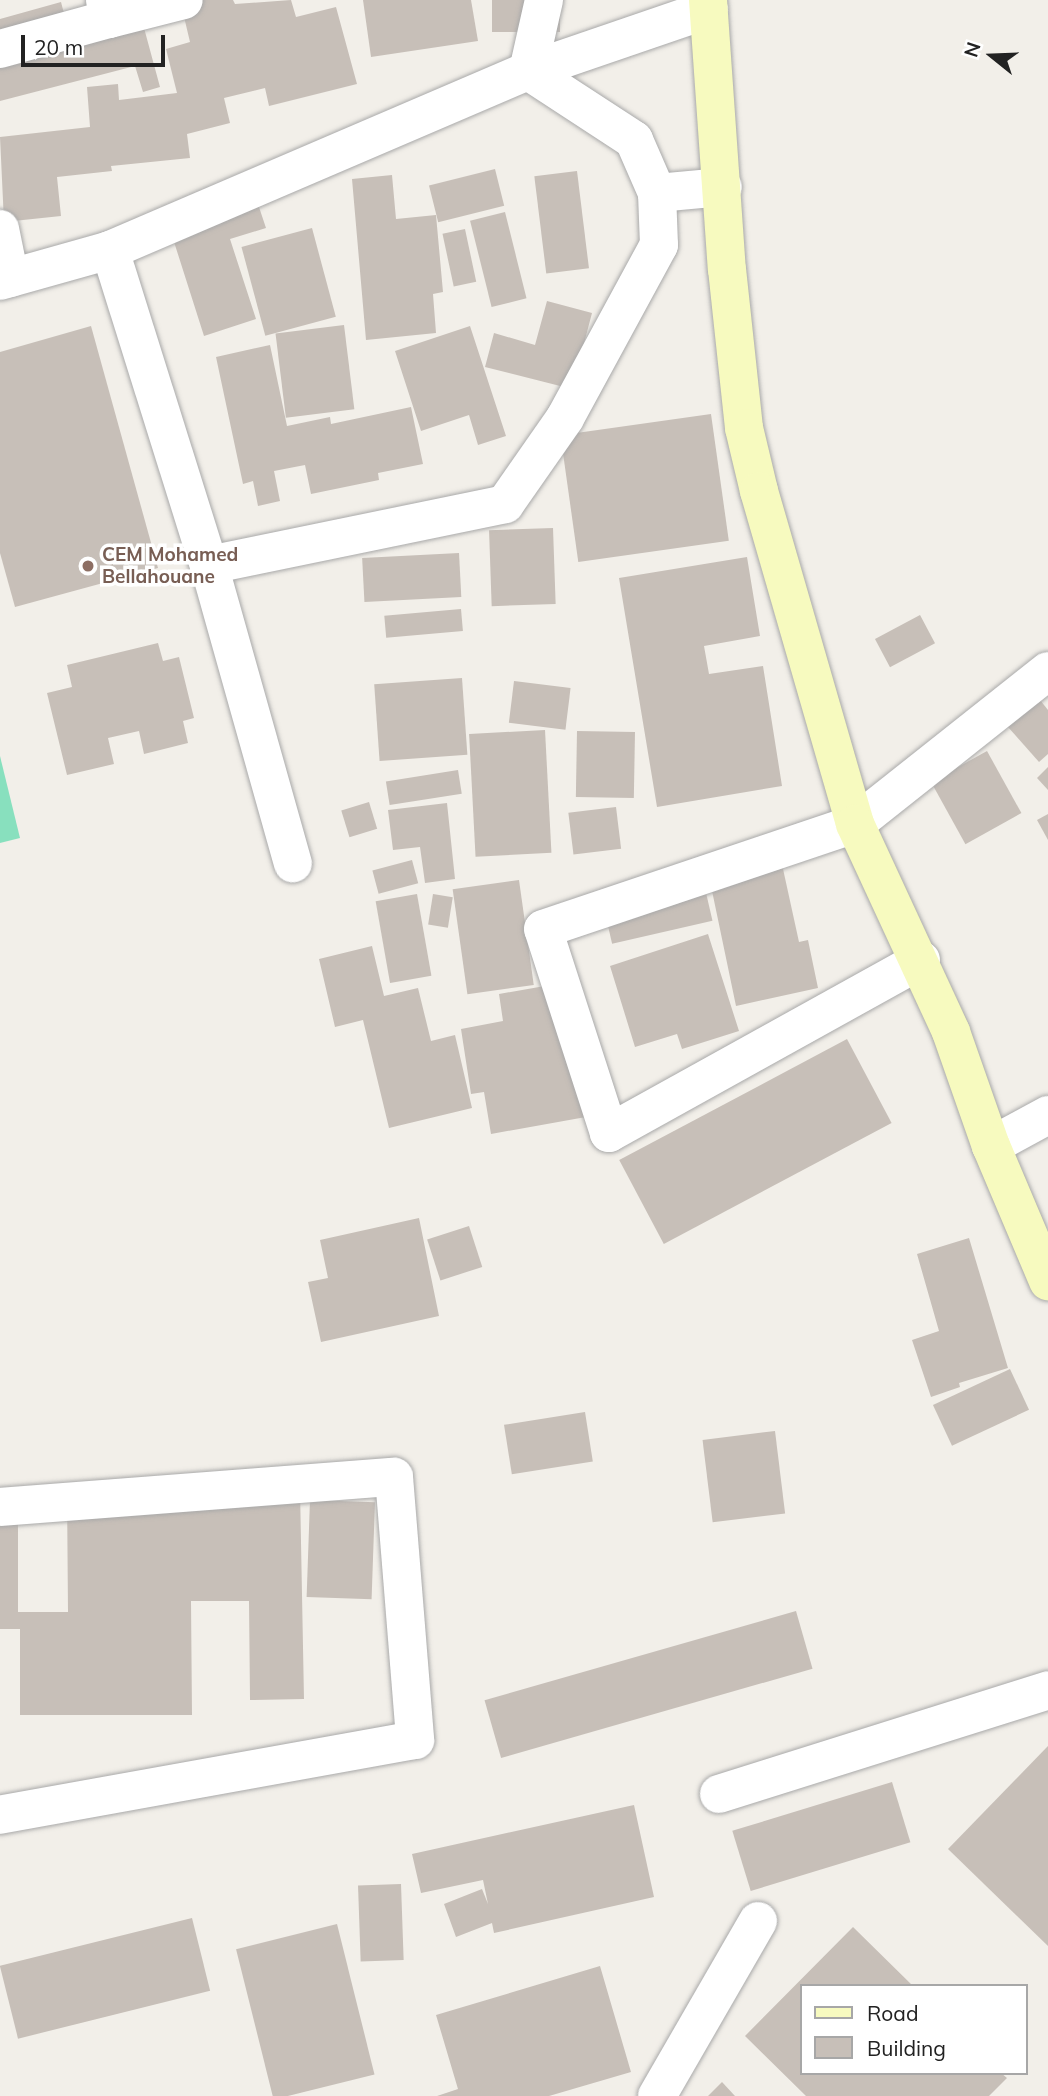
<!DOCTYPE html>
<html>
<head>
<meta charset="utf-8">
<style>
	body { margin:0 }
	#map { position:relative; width:1048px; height:2096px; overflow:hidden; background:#f2efe9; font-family:Mulish,sans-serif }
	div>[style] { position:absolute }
	.pitch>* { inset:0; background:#88e0be }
	.building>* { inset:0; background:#c7bfb8; transform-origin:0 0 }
	.roads { filter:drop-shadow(0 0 2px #a9a9a9) drop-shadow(0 0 2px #a9a9a9) }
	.street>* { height:38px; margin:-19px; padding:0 19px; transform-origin:19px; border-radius:19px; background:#fff }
	.secondary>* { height:38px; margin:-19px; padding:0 19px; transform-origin:19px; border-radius:19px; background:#f7fabf }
	.dots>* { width:19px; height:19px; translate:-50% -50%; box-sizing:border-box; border:4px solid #fff; border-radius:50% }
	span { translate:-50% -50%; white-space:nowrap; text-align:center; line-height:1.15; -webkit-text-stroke:7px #fff; paint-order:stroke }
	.education-label { font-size:19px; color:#785e54; font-weight:700 }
	.left { translate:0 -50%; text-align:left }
	.legend { position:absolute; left:800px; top:1984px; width:228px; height:91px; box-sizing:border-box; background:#fff; border:2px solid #a7a7a7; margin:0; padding:9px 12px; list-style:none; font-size:21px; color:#222 }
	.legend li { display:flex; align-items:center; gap:14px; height:35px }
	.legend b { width:35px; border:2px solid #a7a7a7 }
	.north { position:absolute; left:957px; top:21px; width:70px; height:70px; -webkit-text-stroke:5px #fff; paint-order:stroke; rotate:288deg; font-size:19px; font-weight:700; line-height:28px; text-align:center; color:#222 }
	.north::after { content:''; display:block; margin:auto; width:24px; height:32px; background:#222; clip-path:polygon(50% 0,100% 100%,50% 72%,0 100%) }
	.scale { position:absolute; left:21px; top:35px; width:144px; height:32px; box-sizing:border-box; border:4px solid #222; border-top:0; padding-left:9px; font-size:21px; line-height:24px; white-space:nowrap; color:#222; -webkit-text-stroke:5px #fff; paint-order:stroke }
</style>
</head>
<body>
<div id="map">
	<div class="pitch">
		<i style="clip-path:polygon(0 756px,20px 838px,0 843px)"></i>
	</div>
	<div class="building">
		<i style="clip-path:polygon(180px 0,233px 0,235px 4px,291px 0,296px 17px,336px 7px,357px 84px,269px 106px,265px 88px,224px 98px,230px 123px,187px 134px,190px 158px,111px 166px,112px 171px,57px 177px,61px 216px,4px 222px,0 137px,90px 127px,87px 87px,118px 84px,119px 100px,177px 93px,166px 49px,190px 42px)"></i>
		<i style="clip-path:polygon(363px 0,471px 0,478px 41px,371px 57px)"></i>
		<i style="left:492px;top:0;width:68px;height:32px"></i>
		<i style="clip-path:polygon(61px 2px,66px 21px,137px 2px,160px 87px,143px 92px,135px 66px,0 101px,0 19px)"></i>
		<i style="left:495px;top:169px;width:38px;height:68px;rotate:76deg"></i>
		<i style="left:577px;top:171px;width:98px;height:43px;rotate:83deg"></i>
		<i style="clip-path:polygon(392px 175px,396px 219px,436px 215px,443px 292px,433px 294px,436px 333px,366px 340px,352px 179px)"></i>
		<i style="clip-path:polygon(255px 195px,266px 228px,230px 239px,256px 319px,204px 336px,168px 223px)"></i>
		<i style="left:505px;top:212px;width:89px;height:36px;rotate:76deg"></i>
		<i style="left:312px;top:228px;width:92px;height:73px;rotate:75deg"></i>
		<i style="left:465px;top:229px;width:54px;height:23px;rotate:78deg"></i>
		<i style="clip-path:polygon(547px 301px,592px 313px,572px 389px,485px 367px,494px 333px,535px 345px)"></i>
		<i style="left:344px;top:325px;width:85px;height:69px;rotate:83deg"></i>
		<i style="clip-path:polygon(91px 326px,158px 568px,15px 607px,0 553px,0 352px)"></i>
		<i style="clip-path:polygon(470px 326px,506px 436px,478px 445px,469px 415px,421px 431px,395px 351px)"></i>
		<i style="clip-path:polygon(270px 345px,287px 426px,330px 417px,331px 424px,411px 407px,423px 464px,378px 473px,379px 480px,311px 494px,305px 465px,274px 471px,280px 501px,258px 506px,253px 481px,243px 484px,216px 357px)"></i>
		<i style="left:711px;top:414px;width:128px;height:152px;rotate:82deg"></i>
		<i style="left:553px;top:528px;width:76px;height:64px;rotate:88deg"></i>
		<i style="left:459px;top:553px;width:44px;height:97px;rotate:87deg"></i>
		<i style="clip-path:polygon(747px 557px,760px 636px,704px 646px,709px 674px,763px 666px,782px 786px,657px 807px,619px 578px)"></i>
		<i style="left:461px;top:609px;width:22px;height:77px;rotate:85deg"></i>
		<i style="left:920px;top:615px;width:32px;height:51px;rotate:62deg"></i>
		<i style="clip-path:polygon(158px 643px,163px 661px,179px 657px,194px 718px,183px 721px,188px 743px,144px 754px,139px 731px,108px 738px,114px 764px,67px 775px,47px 693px,72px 687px,67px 665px)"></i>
		<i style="left:462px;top:678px;width:77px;height:88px;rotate:86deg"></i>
		<i style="left:514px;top:681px;width:57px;height:42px;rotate:7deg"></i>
		<i style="clip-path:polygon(1040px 700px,1048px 710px,1048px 754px,1039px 762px,1008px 727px)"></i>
		<i style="left:545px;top:730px;width:123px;height:76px;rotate:87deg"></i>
		<i style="left:577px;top:731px;width:58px;height:66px;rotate:1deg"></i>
		<i style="left:987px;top:751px;width:71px;height:64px;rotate:61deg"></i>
		<i style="clip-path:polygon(1048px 767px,1048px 790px,1037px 778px)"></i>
		<i style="left:458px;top:770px;width:24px;height:73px;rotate:81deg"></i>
		<i style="left:369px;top:802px;width:28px;height:29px;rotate:73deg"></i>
		<i style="clip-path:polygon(447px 803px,455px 879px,425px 883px,420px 847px,393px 850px,388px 810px)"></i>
		<i style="left:616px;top:807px;width:42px;height:48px;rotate:83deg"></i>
		<i style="clip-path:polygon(1048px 814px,1048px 840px,1037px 820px)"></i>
		<i style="clip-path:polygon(778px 846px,799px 942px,808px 940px,818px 988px,736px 1006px,706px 862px)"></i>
		<i style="left:412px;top:860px;width:24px;height:41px;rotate:75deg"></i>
		<i style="left:701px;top:871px;width:51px;height:103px;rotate:77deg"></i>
		<i style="left:519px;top:880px;width:106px;height:67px;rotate:82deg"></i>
		<i style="left:417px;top:894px;width:83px;height:42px;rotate:80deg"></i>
		<i style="left:433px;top:894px;width:20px;height:31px;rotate:9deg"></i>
		<i style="clip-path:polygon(708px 934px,739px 1031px,682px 1049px,677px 1034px,635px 1047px,610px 966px)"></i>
		<i style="clip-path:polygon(372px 946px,384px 996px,418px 988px,431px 1041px,455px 1035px,472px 1108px,389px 1128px,363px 1020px,335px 1027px,319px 959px)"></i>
		<i style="clip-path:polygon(573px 981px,597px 1115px,491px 1134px,484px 1092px,471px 1094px,461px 1029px,503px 1021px,499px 994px)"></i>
		<i style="left:847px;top:1039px;width:95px;height:258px;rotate:62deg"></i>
		<i style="clip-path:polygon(419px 1218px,439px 1316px,321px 1342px,308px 1282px,328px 1278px,320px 1240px)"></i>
		<i style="left:469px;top:1226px;width:43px;height:44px;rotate:72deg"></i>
		<i style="clip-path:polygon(969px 1238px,1008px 1368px,959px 1383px,960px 1387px,931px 1397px,912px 1340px,939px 1331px,917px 1254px)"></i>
		<i style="left:1010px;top:1369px;width:45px;height:85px;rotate:65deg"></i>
		<i style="left:585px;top:1412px;width:50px;height:82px;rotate:81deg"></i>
		<i style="left:775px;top:1431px;width:83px;height:73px;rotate:83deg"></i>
		<i style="clip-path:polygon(300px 1489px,304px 1699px,250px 1700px,249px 1601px,191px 1601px,192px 1715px,20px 1715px,20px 1629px,0 1629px,0 1514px,18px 1514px,18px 1612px,68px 1612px,67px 1491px)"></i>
		<i style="left:310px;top:1500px;width:65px;height:97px;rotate:2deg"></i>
		<i style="left:796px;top:1611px;width:60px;height:324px;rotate:74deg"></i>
		<i style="clip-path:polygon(1048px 1746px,1048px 1946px,948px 1849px)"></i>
		<i style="left:892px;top:1782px;width:63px;height:167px;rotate:73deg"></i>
		<i style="clip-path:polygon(634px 1805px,654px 1897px,494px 1933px,492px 1923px,456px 1937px,444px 1904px,482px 1889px,488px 1904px,483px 1880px,421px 1893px,412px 1854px)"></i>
		<i style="left:401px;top:1884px;width:76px;height:43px;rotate:88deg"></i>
		<i style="left:192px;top:1918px;width:75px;height:198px;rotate:76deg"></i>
		<i style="left:337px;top:1924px;width:155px;height:104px;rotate:76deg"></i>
		<i style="clip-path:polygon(853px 1927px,913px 1986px,801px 1986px,801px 2073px,1001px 2073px,1007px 2078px,989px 2096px,806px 2096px,745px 2036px)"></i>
		<i style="clip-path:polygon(600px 1966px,631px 2072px,549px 2096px,437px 2096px,458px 2089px,436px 2015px)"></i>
		<i style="clip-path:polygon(722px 2082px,735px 2096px,708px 2096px)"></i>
	</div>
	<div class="roads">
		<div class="street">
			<i style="left:109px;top:19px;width:77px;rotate:-14.2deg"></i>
			<i style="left:0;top:49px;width:113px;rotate:-15.4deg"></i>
			<i style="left:109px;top:19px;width:19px;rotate:-102deg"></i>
			<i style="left:657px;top:193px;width:66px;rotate:-5.2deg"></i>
			<i style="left:0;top:229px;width:50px;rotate:78.5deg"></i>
			<i style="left:110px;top:250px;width:330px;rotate:72.6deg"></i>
			<i style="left:209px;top:565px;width:310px;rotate:74.3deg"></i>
			<i style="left:0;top:281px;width:114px;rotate:-15.7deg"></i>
			<i style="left:110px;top:250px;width:455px;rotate:-23.2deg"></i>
			<i style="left:528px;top:71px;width:191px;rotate:-18.9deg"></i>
			<i style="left:209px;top:565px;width:302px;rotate:-11.6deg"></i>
			<i style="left:505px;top:504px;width:105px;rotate:-55.1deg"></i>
			<i style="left:565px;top:418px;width:197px;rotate:-61.5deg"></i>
			<i style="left:659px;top:245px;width:52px;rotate:-92.2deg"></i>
			<i style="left:657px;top:193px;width:58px;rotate:-113.5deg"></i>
			<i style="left:634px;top:140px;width:126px;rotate:-146.9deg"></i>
			<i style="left:528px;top:71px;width:73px;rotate:-77.3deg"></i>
			<i style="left:921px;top:960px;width:357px;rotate:151deg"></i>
			<i style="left:609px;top:1133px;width:214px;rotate:-107.9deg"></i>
			<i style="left:543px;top:929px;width:329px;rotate:-18.6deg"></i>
			<i style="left:855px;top:824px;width:246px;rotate:-38.4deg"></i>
			<i style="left:991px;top:1146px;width:65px;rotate:-28.5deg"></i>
			<i style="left:0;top:1507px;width:395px;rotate:-4.4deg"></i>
			<i style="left:394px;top:1477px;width:264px;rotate:85.4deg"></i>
			<i style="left:415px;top:1740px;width:422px;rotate:169.8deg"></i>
			<i style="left:719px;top:1794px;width:345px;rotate:-17.5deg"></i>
			<i style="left:657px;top:2096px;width:202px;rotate:-60deg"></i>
		</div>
		<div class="secondary">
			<i style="left:708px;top:0;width:270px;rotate:86deg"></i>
			<i style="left:727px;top:269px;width:160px;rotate:83.9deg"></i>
			<i style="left:744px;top:428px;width:65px;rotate:76.6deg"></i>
			<i style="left:759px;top:491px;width:347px;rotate:73.9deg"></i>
			<i style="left:855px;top:824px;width:229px;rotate:65.2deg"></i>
			<i style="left:951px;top:1032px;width:121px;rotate:70.7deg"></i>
			<i style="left:991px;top:1146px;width:147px;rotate:67.1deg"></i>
		</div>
	</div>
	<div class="dots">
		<i style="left:88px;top:566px;background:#8d6e63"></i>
	</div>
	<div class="education-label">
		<span class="left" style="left:102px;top:566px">CEM Mohamed<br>Bellahouane</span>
	</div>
	<ul class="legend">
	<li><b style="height:9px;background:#f7fabf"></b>Road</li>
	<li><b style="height:19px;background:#c7bfb8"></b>Building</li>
	</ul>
	<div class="north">N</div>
	<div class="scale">20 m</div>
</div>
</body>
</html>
